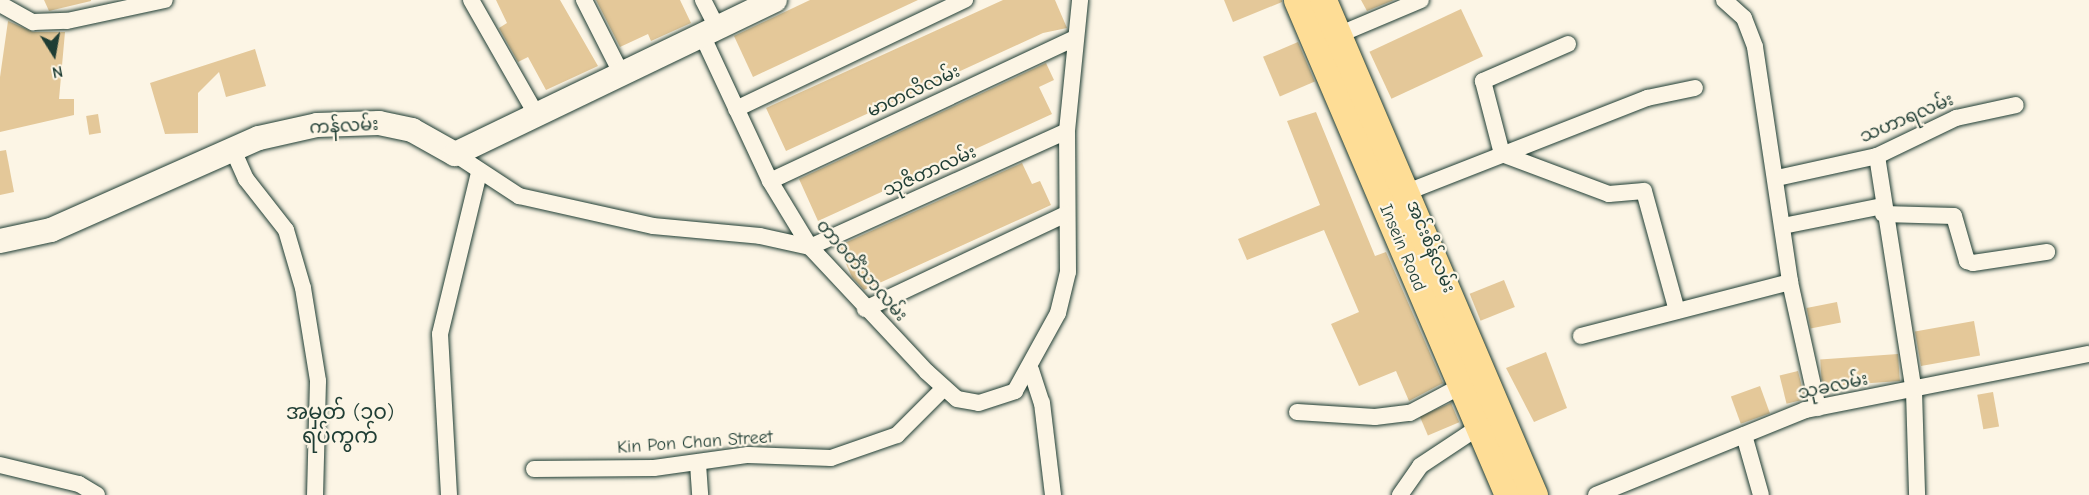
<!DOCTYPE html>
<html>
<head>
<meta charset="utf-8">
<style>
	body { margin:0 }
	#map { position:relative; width:2089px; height:495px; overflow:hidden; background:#fcf5e5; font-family:"Comic Neue","Noto Sans Myanmar",sans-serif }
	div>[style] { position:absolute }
	.building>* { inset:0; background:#e4c899; transform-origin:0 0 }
	.roads { filter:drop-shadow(0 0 2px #1f3d34) drop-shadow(0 0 2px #1f3d34) }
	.minor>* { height:16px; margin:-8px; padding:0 8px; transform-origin:8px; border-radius:8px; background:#fcf5e5 }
	.secondary>* { height:24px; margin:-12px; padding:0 12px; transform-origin:12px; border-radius:12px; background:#fcf5e5 }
	.primary>* { height:27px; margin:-13.5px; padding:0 13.5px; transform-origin:13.5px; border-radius:13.5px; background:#fedd96 }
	span { translate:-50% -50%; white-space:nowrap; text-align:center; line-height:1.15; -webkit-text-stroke:4.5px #fcf5e5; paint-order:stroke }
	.street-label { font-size:18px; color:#1f3d34 }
	.quarter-label { font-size:21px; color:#1f3d34 }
	.north { position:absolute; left:24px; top:24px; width:60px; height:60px; -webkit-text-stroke:4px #fcf5e5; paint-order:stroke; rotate:169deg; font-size:16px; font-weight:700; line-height:24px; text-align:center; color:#1f3d34 }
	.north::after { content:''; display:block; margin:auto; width:21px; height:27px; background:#1f3d34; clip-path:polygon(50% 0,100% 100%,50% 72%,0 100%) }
</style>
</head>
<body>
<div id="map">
	<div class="building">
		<i style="clip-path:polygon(44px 0,91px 0,91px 1px,49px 11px)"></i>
		<i style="clip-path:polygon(496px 0,560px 0,598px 66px,546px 90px,528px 57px,518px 62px,499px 28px,507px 23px)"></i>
		<i style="clip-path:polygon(596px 0,680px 0,691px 23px,651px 41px,648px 34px,620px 47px)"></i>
		<i style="clip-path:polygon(810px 0,918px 0,753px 77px,734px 36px)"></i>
		<i style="clip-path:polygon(1003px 0,1055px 0,1067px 28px,1043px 33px,786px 151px,766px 108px)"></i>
		<i style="clip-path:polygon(1224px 0,1282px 0,1282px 2px,1233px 22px)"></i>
		<i style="clip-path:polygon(1361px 0,1394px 0,1367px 11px)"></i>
		<i style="left:1461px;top:9px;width:52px;height:101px;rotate:65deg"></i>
		<i style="clip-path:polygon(8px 21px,33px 32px,65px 32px,59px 99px,74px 99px,74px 115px,0 132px,0 77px)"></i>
		<i style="left:1298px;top:42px;width:43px;height:38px;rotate:67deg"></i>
		<i style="clip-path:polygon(255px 49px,266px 86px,226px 97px,219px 72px,198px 93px,198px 133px,165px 134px,150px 83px)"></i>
		<i style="clip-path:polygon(1046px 63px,1054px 80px,1039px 87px,1052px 114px,818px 221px,799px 179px)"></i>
		<i style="clip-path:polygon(1316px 112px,1375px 256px,1386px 252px,1443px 383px,1409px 401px,1396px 371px,1359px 386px,1331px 324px,1359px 312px,1324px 230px,1247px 260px,1238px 239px,1320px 205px,1287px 121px)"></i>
		<i style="left:98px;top:114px;width:19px;height:12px;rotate:81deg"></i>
		<i style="clip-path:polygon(6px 150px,14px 192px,0 195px,0 151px)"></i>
		<i style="clip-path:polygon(1022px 163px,1032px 184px,1040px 181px,1051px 205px,864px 290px,852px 277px,838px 246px)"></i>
		<i style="left:1504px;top:280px;width:29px;height:37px;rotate:68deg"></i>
		<i style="left:1837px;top:302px;width:21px;height:31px;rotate:79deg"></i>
		<i style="left:1974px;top:321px;width:35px;height:60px;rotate:80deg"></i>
		<i style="clip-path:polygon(1546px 352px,1567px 408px,1534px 422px,1506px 368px)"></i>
		<i style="left:1898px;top:354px;width:27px;height:78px;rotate:86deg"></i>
		<i style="left:1798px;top:371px;width:29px;height:19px;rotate:76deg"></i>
		<i style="left:1760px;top:386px;width:29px;height:31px;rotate:70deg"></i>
		<i style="left:1993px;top:392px;width:35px;height:16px;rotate:80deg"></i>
		<i style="left:1451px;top:403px;width:21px;height:34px;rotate:67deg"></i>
	</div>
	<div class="roads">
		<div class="minor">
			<i style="left:471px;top:0;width:131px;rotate:60.3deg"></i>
			<i style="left:584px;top:0;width:82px;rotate:63.1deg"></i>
			<i style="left:703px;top:0;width:30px;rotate:63deg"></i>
			<i style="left:1724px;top:0;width:27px;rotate:42deg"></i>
			<i style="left:1744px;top:18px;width:31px;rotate:69deg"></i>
			<i style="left:1755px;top:47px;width:238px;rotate:81.5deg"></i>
			<i style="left:1790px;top:282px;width:129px;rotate:77.5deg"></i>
			<i style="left:0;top:4px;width:38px;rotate:29deg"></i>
			<i style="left:33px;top:22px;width:34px;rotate:-2deg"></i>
			<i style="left:67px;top:21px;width:100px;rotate:-12.1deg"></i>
			<i style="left:702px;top:35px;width:161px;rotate:65deg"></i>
			<i style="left:770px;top:181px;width:77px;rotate:58.8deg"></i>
			<i style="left:810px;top:247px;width:171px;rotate:46.9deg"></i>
			<i style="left:927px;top:372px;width:40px;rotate:42deg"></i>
			<i style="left:957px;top:399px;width:22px;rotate:10deg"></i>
			<i style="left:979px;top:403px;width:38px;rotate:-18deg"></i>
			<i style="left:1015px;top:391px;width:89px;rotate:-61.1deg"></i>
			<i style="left:1058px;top:313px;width:42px;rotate:-76.3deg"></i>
			<i style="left:1068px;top:272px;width:141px;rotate:-90.4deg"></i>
			<i style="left:1067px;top:131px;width:132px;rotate:-84.3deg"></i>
			<i style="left:1338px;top:35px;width:90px;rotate:-22.9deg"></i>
			<i style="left:1568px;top:44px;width:93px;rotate:156.5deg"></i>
			<i style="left:1483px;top:81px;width:75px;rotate:75.4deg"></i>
			<i style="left:1502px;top:154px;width:114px;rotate:20.5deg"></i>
			<i style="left:1609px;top:194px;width:35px;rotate:-5deg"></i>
			<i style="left:1644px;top:191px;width:124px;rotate:74.6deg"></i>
			<i style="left:736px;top:109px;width:254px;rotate:-25.5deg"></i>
			<i style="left:233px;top:150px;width:32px;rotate:66deg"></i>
			<i style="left:246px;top:179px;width:65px;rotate:51.9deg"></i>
			<i style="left:286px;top:230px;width:60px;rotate:73.7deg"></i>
			<i style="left:303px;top:288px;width:94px;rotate:80.8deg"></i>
			<i style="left:318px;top:381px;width:114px;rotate:91.5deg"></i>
			<i style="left:455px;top:154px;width:77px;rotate:33.3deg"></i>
			<i style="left:519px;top:196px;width:137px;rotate:12.6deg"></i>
			<i style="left:653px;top:226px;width:107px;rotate:5.3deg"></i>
			<i style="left:760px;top:236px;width:51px;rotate:12.4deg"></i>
			<i style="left:810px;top:247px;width:282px;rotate:-24.3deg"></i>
			<i style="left:1877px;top:156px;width:238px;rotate:81.1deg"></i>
			<i style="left:1914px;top:391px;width:104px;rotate:88.3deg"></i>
			<i style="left:1777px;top:178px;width:102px;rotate:-12.4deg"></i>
			<i style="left:1877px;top:156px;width:88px;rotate:-25.7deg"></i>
			<i style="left:1956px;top:118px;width:61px;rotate:-12.2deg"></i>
			<i style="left:770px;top:181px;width:337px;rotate:-25.1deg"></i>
			<i style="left:1397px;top:196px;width:269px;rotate:-21.4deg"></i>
			<i style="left:1647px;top:98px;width:49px;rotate:-11.8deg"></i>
			<i style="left:1883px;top:214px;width:71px;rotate:1.6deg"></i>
			<i style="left:1954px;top:216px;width:47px;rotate:73.9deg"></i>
			<i style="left:1967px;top:261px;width:6px;rotate:18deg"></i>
			<i style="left:1973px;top:263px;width:75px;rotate:-8.5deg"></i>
			<i style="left:1783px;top:226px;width:101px;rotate:-11.4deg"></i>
			<i style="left:865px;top:309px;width:222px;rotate:-25.3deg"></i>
			<i style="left:1581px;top:336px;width:216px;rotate:-14.5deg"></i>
			<i style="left:1031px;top:370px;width:35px;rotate:72deg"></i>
			<i style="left:1042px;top:403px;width:93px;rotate:83.2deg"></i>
			<i style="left:1297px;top:412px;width:78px;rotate:3.7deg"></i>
			<i style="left:1375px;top:417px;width:35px;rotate:-7deg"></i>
			<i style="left:1410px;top:413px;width:58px;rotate:-27.9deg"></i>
			<i style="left:1744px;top:435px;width:62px;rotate:74.2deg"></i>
			<i style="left:698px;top:464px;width:31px;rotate:86deg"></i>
			<i style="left:0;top:465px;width:81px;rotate:13.5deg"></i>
			<i style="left:79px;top:484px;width:21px;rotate:31deg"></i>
			<i style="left:534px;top:469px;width:120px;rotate:-0.5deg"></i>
			<i style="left:654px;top:468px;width:95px;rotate:-7.9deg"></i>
			<i style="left:748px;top:455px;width:83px;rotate:2.1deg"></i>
			<i style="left:831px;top:458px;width:70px;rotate:-19.2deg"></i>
			<i style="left:897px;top:435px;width:66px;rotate:-45deg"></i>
			<i style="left:449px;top:495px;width:161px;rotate:-93.2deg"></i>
			<i style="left:440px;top:334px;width:166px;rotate:-76.4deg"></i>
			<i style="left:1400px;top:495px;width:35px;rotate:-55deg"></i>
			<i style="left:1420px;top:466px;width:78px;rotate:-33.5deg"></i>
			<i style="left:1596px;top:495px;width:226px;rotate:-22.1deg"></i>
			<i style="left:1805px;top:410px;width:289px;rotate:-11.2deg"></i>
		</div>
		<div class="secondary">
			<i style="left:0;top:241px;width:52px;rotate:-12.2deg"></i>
			<i style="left:51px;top:230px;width:227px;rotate:-23.9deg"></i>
			<i style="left:259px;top:138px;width:59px;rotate:-12.6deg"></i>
			<i style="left:317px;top:125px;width:62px;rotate:-1.8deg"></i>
			<i style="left:379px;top:123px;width:34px;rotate:12deg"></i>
			<i style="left:412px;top:130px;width:49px;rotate:29.2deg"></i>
			<i style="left:455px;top:154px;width:355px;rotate:-25.7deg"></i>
		</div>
		<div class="primary">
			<i style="left:1297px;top:0;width:538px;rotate:66.91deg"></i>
			<i style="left:1323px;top:0;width:538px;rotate:66.91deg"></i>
		</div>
	</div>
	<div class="street-label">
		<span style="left:914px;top:92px;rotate:-25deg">မာတလိလမ်း</span>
		<span style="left:1907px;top:119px;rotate:-23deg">သဟာရလမ်း</span>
		<span style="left:344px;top:127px;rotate:-3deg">ကန်လမ်း</span>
		<span style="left:930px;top:172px;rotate:-24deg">သုဇိတာလမ်း</span>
		<span style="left:1430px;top:247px;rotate:67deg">အင်းစိန်လမ်း</span>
		<span style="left:1402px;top:248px;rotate:67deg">Insein Road</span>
		<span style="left:861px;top:271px;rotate:49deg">တာဝတိံသာလမ်း</span>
		<span style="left:1833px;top:387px;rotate:-12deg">သုခလမ်း</span>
		<span style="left:695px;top:443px;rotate:-4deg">Kin Pon Chan Street</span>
	</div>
	<div class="quarter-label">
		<span style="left:340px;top:424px">အမှတ် (၁၀)<br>ရပ်ကွက်</span>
	</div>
	<div class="north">N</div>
</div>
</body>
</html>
